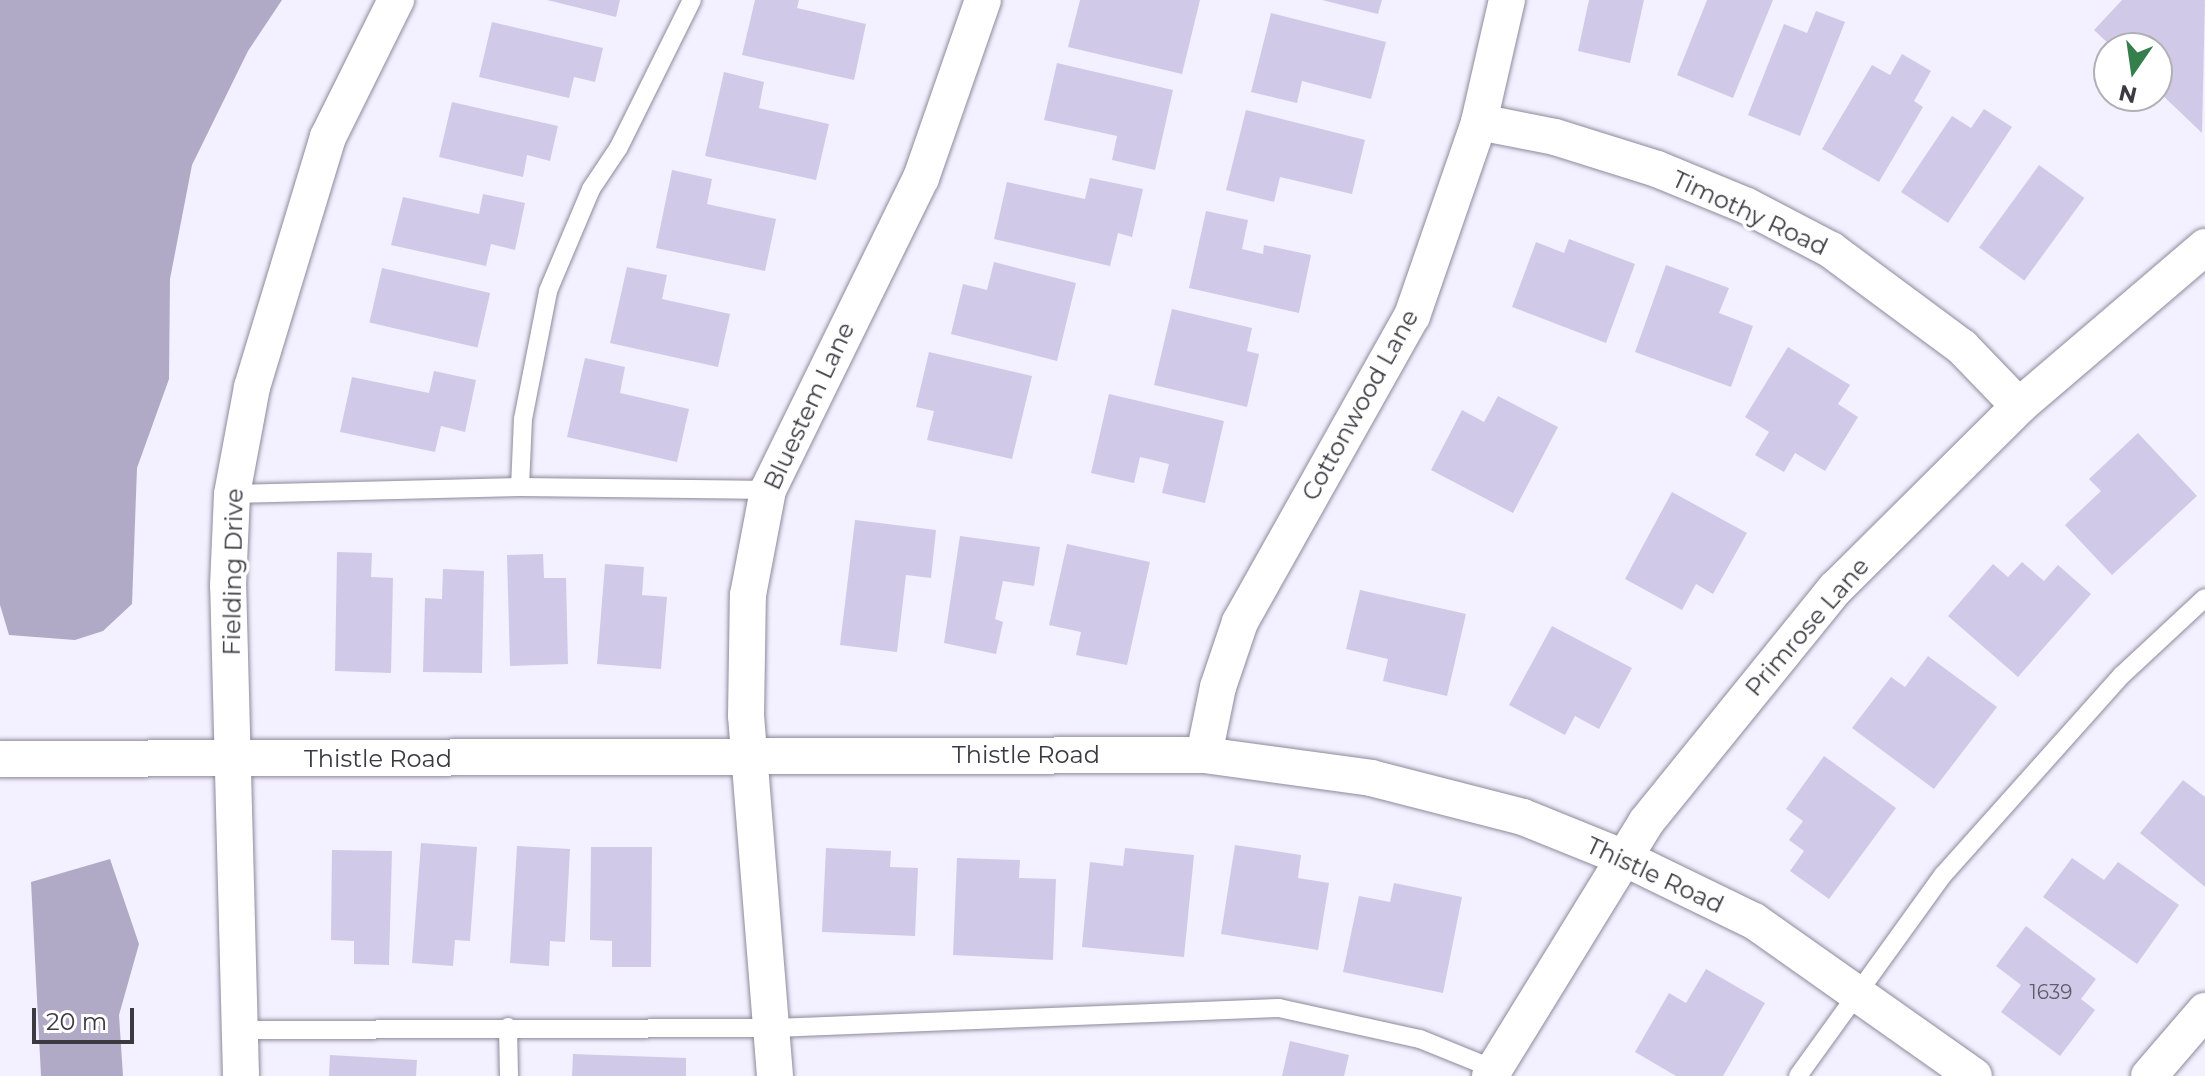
<!DOCTYPE html>
<html>
<head>
<meta charset="utf-8">
<style>
	body { margin:0 }
	#map { position:relative; width:2205px; height:1076px; overflow:hidden; background:#f3f0ff; font-family:Montserrat,sans-serif }
	div>[style] { position:absolute }
	.water>* { inset:0; background:#b0aac7 }
	.building>* { inset:0; background:#d0cae8; transform-origin:0 0 }
	.roads { filter:drop-shadow(0 0 2px #8e8a9b) drop-shadow(0 0 2px #8e8a9b) }
	.service>* { height:18px; margin:-9px; padding:0 9px; transform-origin:9px; border-radius:9px; background:#fff }
	.minor>* { height:36px; margin:-18px; padding:0 18px; transform-origin:18px; border-radius:18px; background:#fff }
	span { translate:-50% -50%; white-space:nowrap; text-align:center; line-height:1.15; -webkit-text-stroke:7px #fff; paint-order:stroke }
	.number-label { font-size:20px; color:#615e6b }
	.number-label span { -webkit-text-stroke-width:0 }
	.street-label { font-size:24px; color:#3c3a41 }
	.north { position:absolute; left:2093px; top:32px; width:80px; height:80px; box-sizing:border-box; background:#fff; border:2px solid #b1b0b3; border-radius:50%; rotate:193deg; font-size:22px; font-weight:700; line-height:32px; text-align:center; color:#3c3a41 }
	.north::after { content:''; display:block; margin:auto; width:28px; height:36px; background:#357f4d; clip-path:polygon(50% 0,100% 100%,50% 72%,0 100%) }
	.scale { position:absolute; left:32px; top:1008px; width:102px; height:36px; box-sizing:border-box; border:4px solid #3c3a41; border-top:0; padding-left:10px; font-size:24px; line-height:28px; white-space:nowrap; color:#3c3a41; -webkit-text-stroke:6px #fff; paint-order:stroke }
</style>
</head>
<body>
<div id="map">
	<div class="water">
		<i style="clip-path:polygon(0 0,282px 0,248px 51px,192px 165px,170px 279px,169px 379px,137px 468px,132px 604px,103px 631px,75px 640px,9px 635px,0 605px)"></i>
		<i style="clip-path:polygon(110px 859px,139px 944px,119px 1015px,123px 1076px,41px 1076px,31px 882px)"></i>
	</div>
	<div class="building">
		<i style="clip-path:polygon(547px 0,620px 0,616px 17px)"></i>
		<i style="clip-path:polygon(755px 0,799px 0,797px 8px,866px 24px,854px 80px,742px 55px)"></i>
		<i style="clip-path:polygon(1080px 0,1200px 0,1182px 74px,1068px 47px)"></i>
		<i style="clip-path:polygon(1322px 0,1382px 0,1378px 14px)"></i>
		<i style="clip-path:polygon(1589px 0,1644px 0,1630px 63px,1578px 51px)"></i>
		<i style="clip-path:polygon(1707px 0,1773px 0,1733px 98px,1677px 75px)"></i>
		<i style="clip-path:polygon(2122px 0,2205px 0,2202px 133px,2157px 90px,2157px 48px,2113px 48px,2094px 30px)"></i>
		<i style="clip-path:polygon(1816px 11px,1845px 22px,1800px 136px,1748px 115px,1784px 24px,1807px 33px)"></i>
		<i style="clip-path:polygon(1271px 13px,1386px 42px,1371px 99px,1302px 81px,1297px 103px,1251px 92px)"></i>
		<i style="clip-path:polygon(492px 22px,603px 48px,595px 82px,574px 77px,569px 98px,479px 77px)"></i>
		<i style="clip-path:polygon(1902px 54px,1931px 71px,1914px 101px,1923px 107px,1879px 182px,1822px 149px,1872px 65px,1890px 75px)"></i>
		<i style="clip-path:polygon(1057px 63px,1173px 90px,1155px 170px,1112px 160px,1117px 136px,1044px 120px)"></i>
		<i style="clip-path:polygon(724px 72px,764px 82px,759px 108px,829px 124px,816px 180px,705px 156px)"></i>
		<i style="clip-path:polygon(452px 102px,558px 126px,550px 161px,527px 155px,523px 177px,439px 157px)"></i>
		<i style="clip-path:polygon(1984px 109px,2012px 127px,1948px 223px,1901px 192px,1952px 116px,1971px 128px)"></i>
		<i style="clip-path:polygon(1246px 110px,1365px 140px,1352px 194px,1280px 177px,1274px 202px,1226px 190px)"></i>
		<i style="left:2039px;top:165px;width:56px;height:102px;rotate:36deg"></i>
		<i style="clip-path:polygon(672px 170px,712px 179px,707px 204px,776px 219px,765px 271px,656px 248px)"></i>
		<i style="clip-path:polygon(1090px 178px,1143px 189px,1132px 237px,1118px 233px,1110px 266px,994px 239px,1007px 182px,1085px 199px)"></i>
		<i style="clip-path:polygon(483px 194px,525px 203px,515px 250px,491px 244px,486px 266px,391px 245px,403px 197px,479px 214px)"></i>
		<i style="clip-path:polygon(1206px 211px,1248px 220px,1242px 249px,1263px 254px,1264px 245px,1311px 255px,1299px 313px,1189px 288px)"></i>
		<i style="clip-path:polygon(1569px 239px,1635px 264px,1606px 343px,1512px 307px,1536px 242px,1564px 253px)"></i>
		<i style="clip-path:polygon(994px 262px,1076px 283px,1057px 361px,951px 334px,963px 284px,987px 290px)"></i>
		<i style="clip-path:polygon(1666px 265px,1729px 288px,1719px 313px,1753px 326px,1731px 387px,1635px 352px)"></i>
		<i style="clip-path:polygon(627px 267px,667px 275px,662px 299px,730px 314px,718px 367px,610px 343px)"></i>
		<i style="left:382px;top:268px;width:111px;height:56px;rotate:13deg"></i>
		<i style="clip-path:polygon(1172px 309px,1252px 328px,1247px 351px,1259px 354px,1247px 407px,1154px 385px)"></i>
		<i style="clip-path:polygon(1788px 347px,1850px 385px,1838px 404px,1858px 417px,1825px 471px,1795px 453px,1784px 472px,1755px 455px,1769px 432px,1745px 417px)"></i>
		<i style="clip-path:polygon(929px 352px,1032px 376px,1012px 459px,927px 440px,934px 411px,916px 407px)"></i>
		<i style="clip-path:polygon(585px 358px,625px 367px,620px 393px,689px 409px,677px 462px,567px 437px)"></i>
		<i style="clip-path:polygon(434px 371px,476px 380px,465px 432px,441px 426px,435px 452px,340px 432px,352px 377px,429px 393px)"></i>
		<i style="clip-path:polygon(1109px 394px,1224px 421px,1205px 503px,1162px 493px,1169px 464px,1140px 457px,1134px 483px,1091px 473px)"></i>
		<i style="clip-path:polygon(1498px 396px,1558px 427px,1513px 513px,1431px 470px,1462px 410px,1484px 422px)"></i>
		<i style="clip-path:polygon(2138px 433px,2197px 496px,2112px 575px,2065px 525px,2101px 491px,2089px 479px)"></i>
		<i style="clip-path:polygon(1672px 492px,1747px 533px,1713px 594px,1696px 584px,1682px 610px,1625px 579px)"></i>
		<i style="clip-path:polygon(855px 520px,936px 530px,931px 578px,906px 575px,897px 652px,840px 645px)"></i>
		<i style="clip-path:polygon(960px 536px,1040px 547px,1034px 586px,1003px 581px,995px 619px,1003px 622px,996px 654px,944px 643px)"></i>
		<i style="clip-path:polygon(1067px 544px,1150px 562px,1127px 665px,1076px 655px,1081px 632px,1049px 625px)"></i>
		<i style="clip-path:polygon(337px 552px,372px 553px,371px 577px,393px 578px,391px 673px,335px 671px)"></i>
		<i style="clip-path:polygon(543px 554px,544px 578px,566px 578px,568px 664px,510px 666px,507px 555px)"></i>
		<i style="clip-path:polygon(2022px 562px,2044px 581px,2058px 565px,2091px 594px,2018px 677px,1948px 616px,1993px 564px,2008px 577px)"></i>
		<i style="clip-path:polygon(605px 564px,644px 567px,642px 595px,667px 597px,661px 669px,597px 664px)"></i>
		<i style="clip-path:polygon(443px 569px,484px 571px,482px 673px,423px 672px,425px 598px,442px 599px)"></i>
		<i style="clip-path:polygon(1360px 590px,1466px 614px,1447px 696px,1383px 681px,1388px 659px,1346px 649px)"></i>
		<i style="clip-path:polygon(1552px 626px,1632px 668px,1599px 729px,1575px 716px,1565px 735px,1509px 705px)"></i>
		<i style="clip-path:polygon(1928px 656px,1997px 707px,1934px 789px,1852px 728px,1891px 677px,1905px 687px)"></i>
		<i style="clip-path:polygon(1824px 756px,1896px 808px,1829px 899px,1790px 871px,1804px 851px,1789px 840px,1803px 821px,1786px 809px)"></i>
		<i style="clip-path:polygon(2183px 780px,2205px 797px,2205px 887px,2140px 833px)"></i>
		<i style="clip-path:polygon(421px 843px,477px 847px,470px 941px,455px 940px,453px 966px,412px 963px)"></i>
		<i style="clip-path:polygon(1235px 845px,1301px 855px,1298px 878px,1329px 883px,1318px 950px,1221px 934px)"></i>
		<i style="clip-path:polygon(517px 846px,570px 849px,565px 942px,550px 941px,549px 966px,510px 963px)"></i>
		<i style="clip-path:polygon(591px 847px,652px 847px,651px 967px,612px 967px,612px 941px,590px 940px)"></i>
		<i style="clip-path:polygon(826px 848px,891px 851px,890px 867px,918px 868px,915px 936px,822px 932px)"></i>
		<i style="clip-path:polygon(1125px 848px,1194px 855px,1184px 957px,1082px 947px,1090px 862px,1123px 866px)"></i>
		<i style="clip-path:polygon(332px 850px,392px 851px,389px 965px,354px 964px,354px 941px,331px 940px)"></i>
		<i style="clip-path:polygon(957px 858px,1020px 860px,1019px 878px,1056px 879px,1053px 960px,953px 955px)"></i>
		<i style="clip-path:polygon(2072px 858px,2104px 880px,2118px 862px,2179px 905px,2137px 964px,2043px 897px)"></i>
		<i style="clip-path:polygon(1394px 883px,1462px 897px,1443px 993px,1343px 972px,1359px 896px,1390px 902px)"></i>
		<i style="clip-path:polygon(2026px 926px,2096px 979px,2081px 999px,2095px 1010px,2060px 1056px,2001px 1012px,2021px 985px,1996px 966px)"></i>
		<i style="clip-path:polygon(1706px 969px,1765px 1003px,1723px 1076px,1676px 1076px,1635px 1052px,1669px 993px,1686px 1003px)"></i>
		<i style="clip-path:polygon(1290px 1041px,1349px 1055px,1344px 1076px,1282px 1076px)"></i>
		<i style="clip-path:polygon(573px 1054px,686px 1058px,686px 1076px,572px 1076px)"></i>
		<i style="clip-path:polygon(330px 1055px,417px 1060px,416px 1076px,329px 1076px)"></i>
	</div>
	<div class="roads">
		<div class="service">
			<i style="left:520px;top:487px;width:68px;rotate:-87.5deg"></i>
			<i style="left:523px;top:419px;width:130px;rotate:-78.9deg"></i>
			<i style="left:548px;top:291px;width:111px;rotate:-67.1deg"></i>
			<i style="left:591px;top:189px;width:50px;rotate:-56.3deg"></i>
			<i style="left:619px;top:147px;width:164px;rotate:-63.6deg"></i>
			<i style="left:232px;top:494px;width:288px;rotate:-1.4deg"></i>
			<i style="left:520px;top:487px;width:248px;rotate:0.7deg"></i>
			<i style="left:508px;top:1027px;width:49px;rotate:88.8deg"></i>
			<i style="left:240px;top:1030px;width:535px;rotate:-0.21deg"></i>
			<i style="left:775px;top:1028px;width:504px;rotate:-2.27deg"></i>
			<i style="left:1279px;top:1008px;width:144px;rotate:12.4deg"></i>
			<i style="left:1420px;top:1039px;width:80px;rotate:22.1deg"></i>
			<i style="left:1798px;top:1076px;width:248px;rotate:-54.2deg"></i>
			<i style="left:1943px;top:875px;width:268px;rotate:-48.2deg"></i>
			<i style="left:2122px;top:675px;width:113px;rotate:-42.9deg"></i>
		</div>
		<div class="minor">
			<i style="left:1479px;top:122px;width:77px;rotate:11.2deg"></i>
			<i style="left:1555px;top:137px;width:107px;rotate:17.4deg"></i>
			<i style="left:1657px;top:169px;width:97px;rotate:22.3deg"></i>
			<i style="left:1747px;top:206px;width:95px;rotate:27.6deg"></i>
			<i style="left:1831px;top:250px;width:163px;rotate:36.5deg"></i>
			<i style="left:1962px;top:347px;width:82px;rotate:46deg"></i>
			<i style="left:1204px;top:755px;width:69px;rotate:-78.4deg"></i>
			<i style="left:1218px;top:687px;width:69px;rotate:-71.3deg"></i>
			<i style="left:1240px;top:622px;width:351px;rotate:-60.7deg"></i>
			<i style="left:1412px;top:316px;width:205px;rotate:-70.9deg"></i>
			<i style="left:1479px;top:122px;width:125px;rotate:-77.1deg"></i>
			<i style="left:0;top:759px;width:1204px;rotate:-0.19deg"></i>
			<i style="left:1204px;top:755px;width:169px;rotate:7.8deg"></i>
			<i style="left:1371px;top:778px;width:157px;rotate:14.4deg"></i>
			<i style="left:1523px;top:817px;width:107px;rotate:22deg"></i>
			<i style="left:1622px;top:857px;width:147px;rotate:25.9deg"></i>
			<i style="left:1754px;top:921px;width:269px;rotate:35.2deg"></i>
			<i style="left:241px;top:1076px;width:490px;rotate:-91.5deg"></i>
			<i style="left:228px;top:586px;width:92px;rotate:-87.5deg"></i>
			<i style="left:232px;top:494px;width:109px;rotate:-79.4deg"></i>
			<i style="left:252px;top:387px;width:261px;rotate:-73.1deg"></i>
			<i style="left:328px;top:137px;width:153px;rotate:-63.6deg"></i>
			<i style="left:775px;top:1076px;width:361px;rotate:-94.6deg"></i>
			<i style="left:746px;top:716px;width:121px;rotate:-89.1deg"></i>
			<i style="left:748px;top:595px;width:107px;rotate:-79.2deg"></i>
			<i style="left:768px;top:490px;width:347px;rotate:-63.9deg"></i>
			<i style="left:921px;top:178px;width:188px;rotate:-70.8deg"></i>
			<i style="left:1490px;top:1076px;width:299px;rotate:-58.4deg"></i>
			<i style="left:1647px;top:821px;width:299px;rotate:-51deg"></i>
			<i style="left:1835px;top:589px;width:260px;rotate:-44.8deg"></i>
			<i style="left:2019px;top:406px;width:245px;rotate:-40.5deg"></i>
			<i style="left:2149px;top:1076px;width:86px;rotate:-49.3deg"></i>
		</div>
	</div>
	<div class="number-label">
		<span style="left:2051px;top:992px">1639</span>
	</div>
	<div class="street-label">
		<span style="left:1750px;top:213px;rotate:25deg">Timothy Road</span>
		<span style="left:1360px;top:405px;rotate:-61deg">Cottonwood Lane</span>
		<span style="left:809px;top:406px;rotate:-65deg">Bluestem Lane</span>
		<span style="left:233px;top:572px;rotate:-89deg">Fielding Drive</span>
		<span style="left:1807px;top:627px;rotate:-49deg">Primrose Lane</span>
		<span style="left:1026px;top:755px">Thistle Road</span>
		<span style="left:378px;top:759px">Thistle Road</span>
		<span style="left:1655px;top:875px;rotate:25deg">Thistle Road</span>
	</div>
	<div class="north">N</div>
	<div class="scale">20 m</div>
</div>
</body>
</html>
